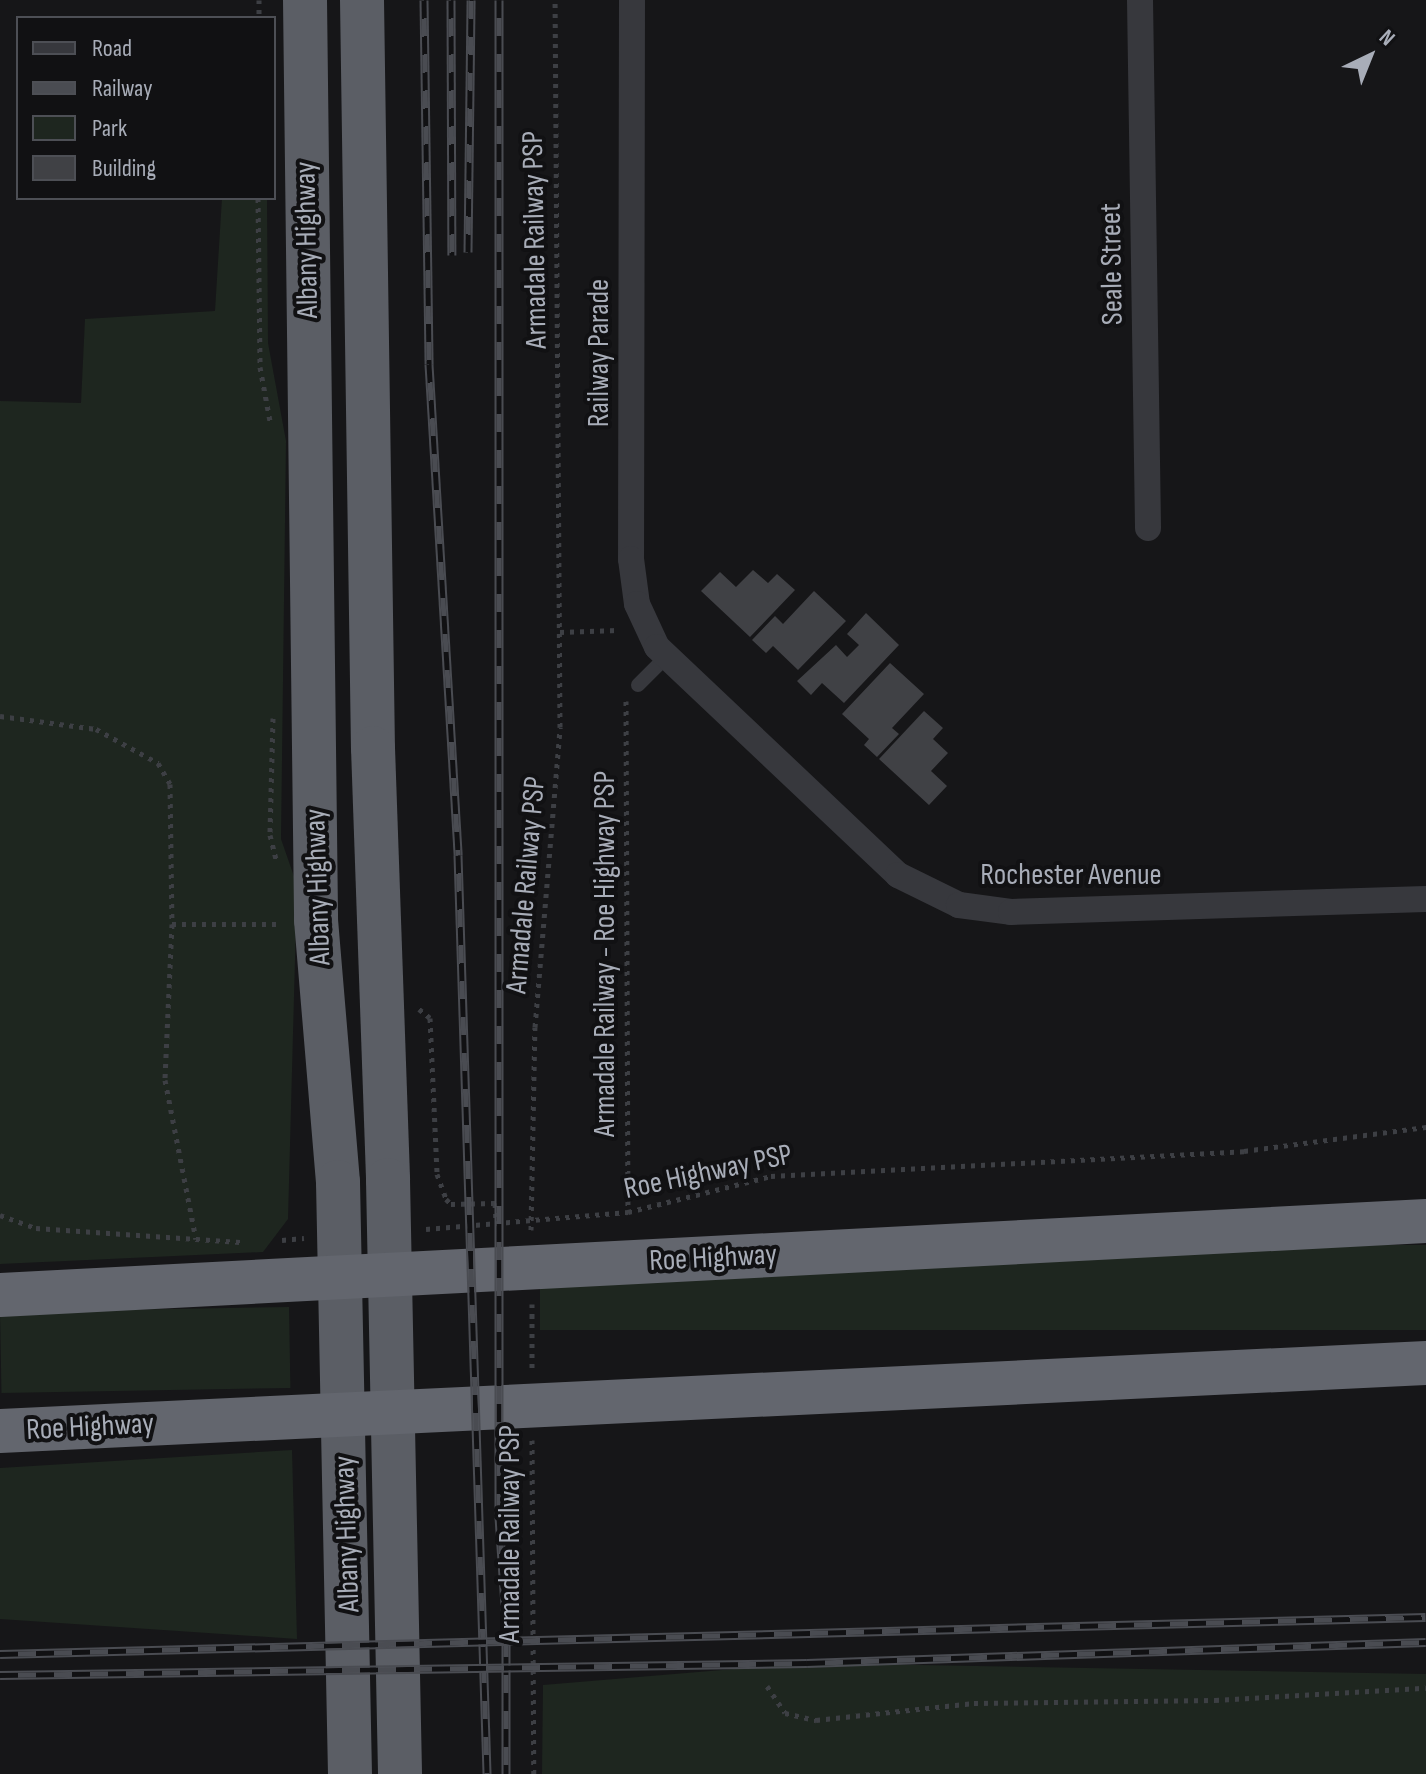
<!DOCTYPE html>
<html>
<head>
<meta charset="utf-8">
<style>
	body { margin:0 }
	#map { position:relative; width:1426px; height:1774px; overflow:hidden; background:#161618; font-family:"Sofia Sans Condensed",sans-serif }
	div>[style] { position:absolute }
	.green>* { inset:0; background:#1e261f; transform-origin:0 0 }
	.building>* { inset:0; background:#404145 }
	.path>* { height:5px; margin-top:-2.5px; transform-origin:0; background:repeating-linear-gradient(90deg,#3d3f44 0 4px,transparent 0 10px) }
	.service>* { height:14px; margin:-7px; padding:0 7px; transform-origin:7px; border-radius:7px; background:#37383d }
	.minor>* { height:26px; margin:-13px; padding:0 13px; transform-origin:13px; border-radius:13px; background:#37383d }
	.trunk>* { height:44px; margin:-22px; padding:0 22px; transform-origin:22px; border-radius:22px; background:#5b5e65 }
	.motorway>* { height:44px; margin:-22px; padding:0 22px; transform-origin:22px; border-radius:22px; background:#63666e }
	.rail>* { height:9px; margin-top:-4.5px; transform-origin:0; background:repeating-linear-gradient(90deg,#111113 0 18px,#4a4c52 0 36px); box-sizing:border-box; border-block:2px solid #4a4c52 }
	span { translate:-50% -50%; white-space:nowrap; text-align:center; line-height:1.15; -webkit-text-stroke:8px #111113; paint-order:stroke }
	.street-label { font-size:30px; color:#a8adb8 }
	.legend { position:absolute; left:16px; top:16px; width:260px; height:184px; box-sizing:border-box; background:#111113; border:2px solid #4d4f55; margin:0; padding:10px 14px; list-style:none; font-size:24px; color:#a8adb8 }
	.legend li { display:flex; align-items:center; gap:16px; height:40px }
	.legend b { width:40px; border:2px solid #4d4f55 }
	.north { position:absolute; left:1330px; top:16px; width:80px; height:80px; -webkit-text-stroke:6px #111113; paint-order:stroke; rotate:43deg; font-size:22px; font-weight:700; line-height:32px; text-align:center; color:#a8adb8 }
	.north::after { content:''; display:block; margin:auto; width:28px; height:36px; background:#a8adb8; clip-path:polygon(50% 0,100% 100%,50% 72%,0 100%) }
</style>
</head>
<body>
<div id="map">
	<div class="green">
		<i style="clip-path:polygon(222px 198px,267px 198px,268px 343px,286px 441px,281px 839px,297px 885px,288px 1219px,263px 1252px,0 1264px,0 401px,81px 403px,85px 319px,215px 311px)"></i>
		<i style="left:1426px;top:1245px;width:85px;height:886px;rotate:90deg"></i>
		<i style="left:289px;top:1307px;width:81px;height:289px;rotate:89deg"></i>
		<i style="clip-path:polygon(292px 1450px,297px 1639px,0 1619px,0 1468px)"></i>
		<i style="clip-path:polygon(807px 1663px,1426px 1674px,1426px 1774px,542px 1774px,543px 1685px)"></i>
	</div>
	<div class="building">
		<i style="clip-path:polygon(753px 570px,768px 583px,777px 574px,795px 590px,750px 637px,701px 591px,720px 572px,736px 587px)"></i>
		<i style="clip-path:polygon(814px 591px,846px 621px,798px 670px,773px 646px,766px 653px,752px 640px,775px 616px,783px 624px)"></i>
		<i style="clip-path:polygon(866px 613px,899px 645px,844px 703px,822px 683px,811px 695px,797px 681px,836px 645px,847px 657px,859px 645px,847px 634px)"></i>
		<i style="clip-path:polygon(890px 663px,924px 694px,892px 728px,899px 734px,877px 757px,864px 745px,869px 739px,842px 714px)"></i>
		<i style="clip-path:polygon(924px 711px,943px 728px,933px 739px,948px 753px,931px 771px,947px 786px,929px 805px,879px 759px)"></i>
	</div>
	<div class="path">
		<i style="left:259px;top:0;width:18px;rotate:90deg"></i>
		<i style="left:258px;top:198px;width:169px;rotate:89.3deg"></i>
		<i style="left:260px;top:367px;width:55px;rotate:79.5deg"></i>
		<i style="left:560px;top:632px;width:58px;rotate:-2deg"></i>
		<i style="left:626px;top:701px;width:511px;rotate:89.78deg"></i>
		<i style="left:0;top:716px;width:97px;rotate:7.7deg"></i>
		<i style="left:96px;top:729px;width:71px;rotate:28.7deg"></i>
		<i style="left:158px;top:763px;width:24px;rotate:60deg"></i>
		<i style="left:170px;top:784px;width:140px;rotate:89.2deg"></i>
		<i style="left:172px;top:924px;width:156px;rotate:92.6deg"></i>
		<i style="left:165px;top:1080px;width:162px;rotate:79deg"></i>
		<i style="left:273px;top:718px;width:117px;rotate:91.5deg"></i>
		<i style="left:270px;top:835px;width:25px;rotate:76deg"></i>
		<i style="left:172px;top:924px;width:107px"></i>
		<i style="left:419px;top:1009px;width:14px;rotate:39deg"></i>
		<i style="left:430px;top:1018px;width:156px;rotate:87.4deg"></i>
		<i style="left:437px;top:1174px;width:27px;rotate:70deg"></i>
		<i style="left:446px;top:1199px;width:7px;rotate:45deg"></i>
		<i style="left:451px;top:1204px;width:44px;rotate:-1.3deg"></i>
		<i style="left:495px;top:1203px;width:20px;rotate:87deg"></i>
		<i style="left:0;top:1215px;width:38px;rotate:20deg"></i>
		<i style="left:36px;top:1228px;width:208px;rotate:3.9deg"></i>
		<i style="left:426px;top:1229px;width:203px;rotate:-4.8deg"></i>
		<i style="left:628px;top:1212px;width:147px;rotate:-14.1deg"></i>
		<i style="left:771px;top:1176px;width:474px;rotate:-3deg"></i>
		<i style="left:1244px;top:1151px;width:184px;rotate:-7.5deg"></i>
		<i style="left:531px;top:1230px;width:203px;rotate:-88.9deg"></i>
		<i style="left:535px;top:1027px;width:301px;rotate:-85.2deg"></i>
		<i style="left:560px;top:727px;width:727px;rotate:-90.39deg"></i>
		<i style="left:282px;top:1240px;width:22px;rotate:-5deg"></i>
		<i style="left:532px;top:1304px;width:66px;rotate:90deg"></i>
		<i style="left:532px;top:1440px;width:334px;rotate:89.7deg"></i>
		<i style="left:767px;top:1686px;width:32px;rotate:56deg"></i>
		<i style="left:785px;top:1713px;width:32px;rotate:13deg"></i>
		<i style="left:816px;top:1720px;width:159px;rotate:-6.1deg"></i>
		<i style="left:974px;top:1703px;width:241px;rotate:-0.7deg"></i>
		<i style="left:1215px;top:1700px;width:211px;rotate:-3.3deg"></i>
	</div>
	<div class="service">
		<i style="left:638px;top:685px;width:40px;rotate:-45deg"></i>
	</div>
	<div class="minor">
		<i style="left:632px;top:0;width:559px;rotate:90.1deg"></i>
		<i style="left:631px;top:559px;width:45px;rotate:82.4deg"></i>
		<i style="left:637px;top:604px;width:47px;rotate:65.1deg"></i>
		<i style="left:657px;top:647px;width:332px;rotate:43.4deg"></i>
		<i style="left:898px;top:875px;width:68px;rotate:26.2deg"></i>
		<i style="left:959px;top:905px;width:52px;rotate:7.7deg"></i>
		<i style="left:1011px;top:912px;width:415px;rotate:-1.8deg"></i>
		<i style="left:1140px;top:0;width:528px;rotate:89.13deg"></i>
	</div>
	<div class="trunk">
		<i style="left:305px;top:0;width:920px;rotate:89.31deg"></i>
		<i style="left:316px;top:920px;width:263px;rotate:85.2deg"></i>
		<i style="left:338px;top:1182px;width:592px;rotate:88.84deg"></i>
		<i style="left:362px;top:0;width:748px;rotate:89.16deg"></i>
		<i style="left:373px;top:748px;width:432px;rotate:88deg"></i>
		<i style="left:388px;top:1180px;width:594px;rotate:88.84deg"></i>
	</div>
	<div class="motorway">
		<i style="left:0;top:1295px;width:1428px;rotate:-2.97deg"></i>
		<i style="left:0;top:1431px;width:1428px;rotate:-2.73deg"></i>
	</div>
	<div class="rail">
		<i style="left:424px;top:0;width:364px;rotate:89.2deg"></i>
		<i style="left:429px;top:364px;width:492px;rotate:86.6deg"></i>
		<i style="left:458px;top:855px;width:919px;rotate:88.19deg"></i>
		<i style="left:451px;top:0;width:255px;rotate:89.8deg"></i>
		<i style="left:499px;top:0;width:1517px;rotate:90deg"></i>
		<i style="left:499px;top:1517px;width:104px;rotate:86.1deg"></i>
		<i style="left:506px;top:1621px;width:153px;rotate:90deg"></i>
		<i style="left:468px;top:252px;width:252px;rotate:-89.3deg"></i>
		<i style="left:0;top:1654px;width:1426px;rotate:-1.49deg"></i>
		<i style="left:0;top:1675px;width:807px;rotate:-0.85deg"></i>
		<i style="left:807px;top:1663px;width:619px;rotate:-1.94deg"></i>
	</div>
	<div class="street-label">
		<span style="left:307px;top:240px;rotate:-91deg">Albany Highway</span>
		<span style="left:535px;top:240px;rotate:-91deg">Armadale Railway PSP</span>
		<span style="left:1112px;top:264px;rotate:-91deg">Seale Street</span>
		<span style="left:599px;top:353px;rotate:-90deg">Railway Parade</span>
		<span style="left:1071px;top:875px">Rochester Avenue</span>
		<span style="left:526px;top:885px;rotate:-85deg">Armadale Railway PSP</span>
		<span style="left:318px;top:887px;rotate:-92deg">Albany Highway</span>
		<span style="left:605px;top:954px;rotate:-90deg">Armadale Railway - Roe Highway PSP</span>
		<span style="left:708px;top:1172px;rotate:-12deg">Roe Highway PSP</span>
		<span style="left:713px;top:1258px;rotate:-3deg">Roe Highway</span>
		<span style="left:90px;top:1427px;rotate:-3deg">Roe Highway</span>
		<span style="left:347px;top:1534px;rotate:-92deg">Albany Highway</span>
		<span style="left:510px;top:1534px;rotate:-90deg">Armadale Railway PSP</span>
	</div>
	<ul class="legend">
	<li><b style="height:10px;background:#37383d"></b>Road</li>
	<li><b style="height:10px;background:#4a4c52"></b>Railway</li>
	<li><b style="height:22px;background:#1e261f"></b>Park</li>
	<li><b style="height:22px;background:#404145"></b>Building</li>
	</ul>
	<div class="north">N</div>
</div>
</body>
</html>
